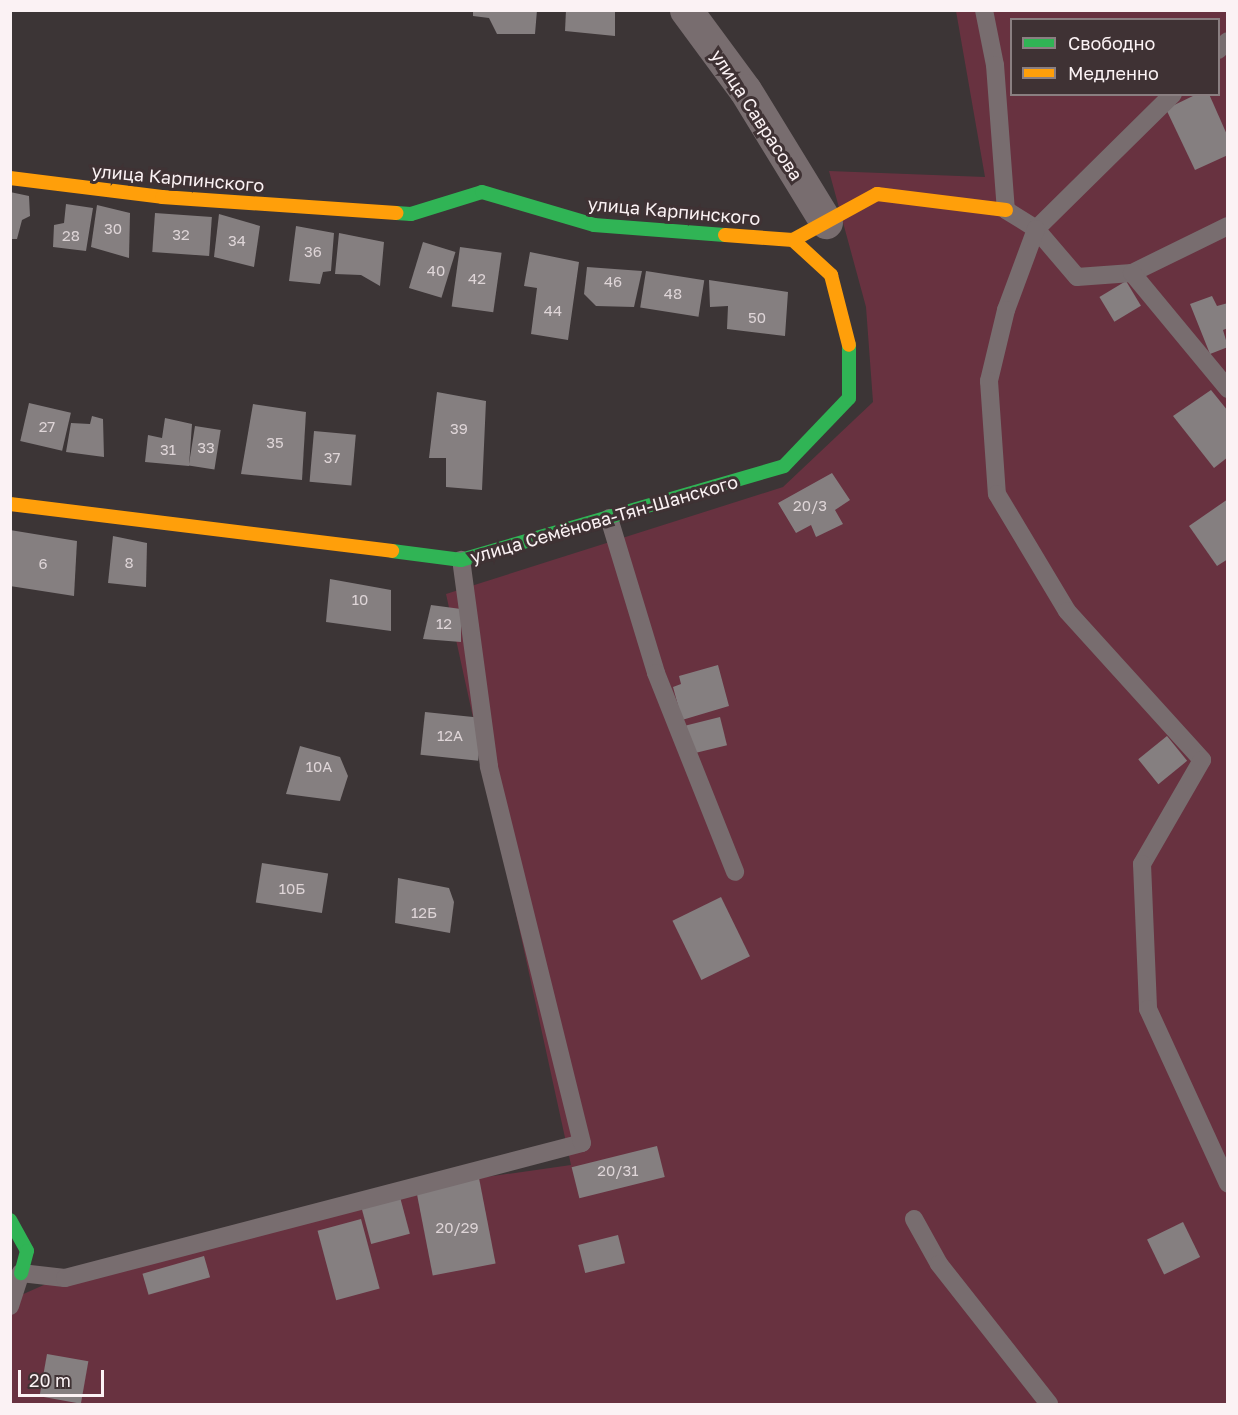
<!DOCTYPE html>
<html>
<head>
<meta charset="utf-8">
<style>
	body { margin:0 }
	#map { position:relative; width:1238px; height:1415px; overflow:hidden; background:#3c3536; font-family:"Golos Text",sans-serif }
	div>[style] { position:absolute }
	.green>* { inset:0; background:#683240 }
	.building>* { inset:0; background:#857f80; transform-origin:0 0 }
	.lane>* { height:18px; margin:-9px; padding:0 9px; transform-origin:9px; border-radius:9px; background:#786d6f }
	.street>* { height:33px; margin:-16.5px; padding:0 16.5px; transform-origin:16.5px; border-radius:16.5px; background:#786d6f }
	.fast>* { height:14px; margin:-7px; padding:0 7px; transform-origin:7px; border-radius:7px; background:#30b455 }
	.slow>* { height:14px; margin:-7px; padding:0 7px; transform-origin:7px; border-radius:7px; background:#ff9f0a }
	span { translate:-50% -50%; white-space:nowrap; text-align:center; line-height:1.15; -webkit-text-stroke:6px #3f3234; paint-order:stroke }
	.number-label { font-size:15px; color:#ded5d7 }
	.number-label span { -webkit-text-stroke-width:0 }
	.street-label { font-size:18px; color:#fbf2f4 }
	.frame { position:absolute; inset:0; border:12px solid #fbf2f4; pointer-events:none }
	.legend { position:absolute; left:1010px; top:18px; width:210px; height:78px; box-sizing:border-box; background:#3f3234; border:2px solid #8a7f81; margin:0; padding:8px 10px; list-style:none; font-size:18px; color:#fbf2f4 }
	.legend li { display:flex; align-items:center; gap:12px; height:30px }
	.legend b { width:30px; border:2px solid #8a7f81 }
	.scale { position:absolute; left:18px; top:1370px; width:86px; height:27px; box-sizing:border-box; border:3px solid #fbf2f4; border-top:0; padding-left:8px; font-size:18px; line-height:21px; white-space:nowrap; color:#fbf2f4; -webkit-text-stroke:4px #3f3234; paint-order:stroke }
</style>
</head>
<body>
<div id="map">
	<div class="green">
		<i style="clip-path:polygon(evenodd,956px 11px,1227px 11px,1227px 1404px,11px 1404px,10px 1300px,55px 1280px,479px 1178px,571px 1165px,446px 594px,783px 487px,873px 402px,866px 307px,829px 171px,985px 177px,956px 11px,1012px 20px,1218px 20px,1218px 94px,1012px 94px,1012px 20px)"></i>
	</div>
	<div class="building">
		<i style="clip-path:polygon(473px 10px,537px 10px,535px 34px,497px 34px,489px 18px,473px 16px)"></i>
		<i style="clip-path:polygon(566px 10px,615px 10px,615px 36px,565px 31px)"></i>
		<i style="clip-path:polygon(1197px 94px,1209px 94px,1228px 137px,1228px 155px,1195px 170px,1166px 109px)"></i>
		<i style="clip-path:polygon(10px 192px,29px 196px,30px 216px,22px 220px,17px 239px,10px 239px)"></i>
		<i style="clip-path:polygon(66px 204px,93px 208px,86px 251px,53px 247px,54px 225px,64px 223px)"></i>
		<i style="clip-path:polygon(97px 205px,130px 213px,129px 258px,91px 247px)"></i>
		<i style="left:155px;top:213px;width:57px;height:39px;rotate:4deg"></i>
		<i style="clip-path:polygon(219px 214px,260px 226px,254px 267px,214px 257px)"></i>
		<i style="clip-path:polygon(296px 226px,334px 233px,331px 271px,323px 272px,320px 284px,289px 281px)"></i>
		<i style="clip-path:polygon(339px 233px,384px 242px,380px 286px,361px 275px,335px 274px)"></i>
		<i style="left:423px;top:242px;width:34px;height:48px;rotate:17deg"></i>
		<i style="left:460px;top:247px;width:42px;height:60px;rotate:8deg"></i>
		<i style="clip-path:polygon(530px 252px,579px 262px,568px 340px,531px 334px,537px 288px,524px 286px)"></i>
		<i style="clip-path:polygon(587px 267px,642px 271px,634px 307px,596px 306px,584px 294px)"></i>
		<i style="left:646px;top:271px;width:59px;height:37px;rotate:9deg"></i>
		<i style="clip-path:polygon(709px 280px,788px 292px,785px 336px,727px 329px,728px 306px,710px 307px)"></i>
		<i style="left:1126px;top:281px;width:29px;height:31px;rotate:59deg"></i>
		<i style="clip-path:polygon(1212px 296px,1217px 306px,1228px 303px,1228px 328px,1223px 330px,1228px 347px,1210px 354px,1190px 304px)"></i>
		<i style="clip-path:polygon(1211px 390px,1228px 411px,1228px 457px,1214px 468px,1173px 416px)"></i>
		<i style="clip-path:polygon(437px 392px,486px 401px,482px 490px,446px 487px,446px 458px,429px 458px)"></i>
		<i style="left:29px;top:403px;width:43px;height:39px;rotate:13deg"></i>
		<i style="clip-path:polygon(253px 404px,306px 412px,302px 480px,241px 474px)"></i>
		<i style="clip-path:polygon(92px 416px,103px 419px,104px 457px,66px 452px,71px 423px,90px 424px)"></i>
		<i style="clip-path:polygon(165px 418px,192px 424px,189px 466px,145px 462px,148px 435px,162px 438px)"></i>
		<i style="left:195px;top:426px;width:26px;height:40px;rotate:9deg"></i>
		<i style="left:314px;top:431px;width:42px;height:51px;rotate:5deg"></i>
		<i style="clip-path:polygon(832px 473px,850px 500px,835px 510px,843px 524px,816px 537px,811px 525px,796px 533px,778px 503px)"></i>
		<i style="clip-path:polygon(1228px 499px,1228px 559px,1217px 566px,1189px 526px)"></i>
		<i style="clip-path:polygon(10px 530px,77px 541px,74px 596px,10px 586px)"></i>
		<i style="clip-path:polygon(113px 536px,147px 543px,146px 587px,108px 583px)"></i>
		<i style="clip-path:polygon(330px 579px,391px 590px,391px 631px,326px 622px)"></i>
		<i style="clip-path:polygon(431px 605px,461px 609px,461px 642px,423px 639px)"></i>
		<i style="clip-path:polygon(718px 665px,729px 706px,682px 720px,673px 687px,681px 684px,679px 676px)"></i>
		<i style="left:425px;top:712px;width:58px;height:43px;rotate:6deg"></i>
		<i style="left:720px;top:717px;width:29px;height:35px;rotate:76deg"></i>
		<i style="left:1167px;top:736px;width:32px;height:37px;rotate:51deg"></i>
		<i style="clip-path:polygon(300px 746px,340px 757px,348px 776px,340px 801px,286px 794px)"></i>
		<i style="left:262px;top:863px;width:67px;height:40px;rotate:9deg"></i>
		<i style="clip-path:polygon(398px 878px,449px 888px,454px 902px,450px 933px,395px 923px)"></i>
		<i style="left:721px;top:897px;width:66px;height:54px;rotate:64deg"></i>
		<i style="left:657px;top:1146px;width:32px;height:88px;rotate:76deg"></i>
		<i style="left:479px;top:1178px;width:87px;height:64px;rotate:79deg"></i>
		<i style="left:400px;top:1197px;width:38px;height:40px;rotate:75deg"></i>
		<i style="left:361px;top:1219px;width:72px;height:45px;rotate:75deg"></i>
		<i style="left:1183px;top:1222px;width:39px;height:40px;rotate:64deg"></i>
		<i style="left:618px;top:1235px;width:29px;height:41px;rotate:76deg"></i>
		<i style="left:204px;top:1256px;width:22px;height:64px;rotate:74deg"></i>
		<i style="left:47px;top:1354px;width:42px;height:43px;rotate:10deg"></i>
	</div>
	<div class="lane">
		<i style="left:984px;top:10px;width:56px;rotate:78.7deg"></i>
		<i style="left:995px;top:65px;width:145px;rotate:85.7deg"></i>
		<i style="left:1006px;top:210px;width:36px;rotate:32deg"></i>
		<i style="left:1036px;top:229px;width:63px;rotate:49.5deg"></i>
		<i style="left:1077px;top:277px;width:55px;rotate:-4.2deg"></i>
		<i style="left:1132px;top:273px;width:107px;rotate:-26.1deg"></i>
		<i style="left:1218px;top:50px;width:13px;rotate:-42deg"></i>
		<i style="left:1173px;top:94px;width:192px;rotate:135.4deg"></i>
		<i style="left:1036px;top:229px;width:86px;rotate:110.3deg"></i>
		<i style="left:1006px;top:310px;width:73px;rotate:103.5deg"></i>
		<i style="left:989px;top:381px;width:113px;rotate:86deg"></i>
		<i style="left:997px;top:494px;width:136px;rotate:59.1deg"></i>
		<i style="left:1067px;top:611px;width:201px;rotate:47.8deg"></i>
		<i style="left:1202px;top:760px;width:120px;rotate:120deg"></i>
		<i style="left:1142px;top:864px;width:145px;rotate:87.6deg"></i>
		<i style="left:1148px;top:1009px;width:192px;rotate:65.4deg"></i>
		<i style="left:1132px;top:273px;width:151px;rotate:50.4deg"></i>
		<i style="left:609px;top:518px;width:162px;rotate:73.1deg"></i>
		<i style="left:656px;top:673px;width:214px;rotate:68.3deg"></i>
		<i style="left:914px;top:1219px;width:51px;rotate:60.9deg"></i>
		<i style="left:939px;top:1264px;width:178px;rotate:51.8deg"></i>
		<i style="left:10px;top:1306px;width:35px;rotate:-72deg"></i>
		<i style="left:21px;top:1273px;width:44px;rotate:6.5deg"></i>
		<i style="left:65px;top:1278px;width:534px;rotate:-14.63deg"></i>
		<i style="left:582px;top:1143px;width:388px;rotate:-103.9deg"></i>
		<i style="left:489px;top:766px;width:208px;rotate:-97.7deg"></i>
	</div>
	<div class="street">
		<i style="left:686px;top:10px;width:99px;rotate:53.6deg"></i>
		<i style="left:745px;top:90px;width:155px;rotate:58.5deg"></i>
	</div>
	<div class="fast">
		<i style="left:396px;top:213px;width:15px;rotate:4deg"></i>
		<i style="left:411px;top:214px;width:74px;rotate:-17.2deg"></i>
		<i style="left:482px;top:192px;width:117px;rotate:16.4deg"></i>
		<i style="left:594px;top:225px;width:131px;rotate:4.4deg"></i>
		<i style="left:392px;top:551px;width:70px;rotate:7.4deg"></i>
		<i style="left:461px;top:560px;width:336px;rotate:-16.2deg"></i>
		<i style="left:784px;top:466px;width:94px;rotate:-46.3deg"></i>
		<i style="left:849px;top:398px;width:53px;rotate:-90deg"></i>
		<i style="left:10px;top:1220px;width:35px;rotate:61deg"></i>
		<i style="left:27px;top:1251px;width:23px;rotate:105deg"></i>
	</div>
	<div class="slow">
		<i style="left:10px;top:178px;width:153px;rotate:7.1deg"></i>
		<i style="left:162px;top:197px;width:235px;rotate:3.9deg"></i>
		<i style="left:725px;top:235px;width:68px;rotate:4.2deg"></i>
		<i style="left:793px;top:240px;width:96px;rotate:-28.7deg"></i>
		<i style="left:877px;top:194px;width:130px;rotate:7.1deg"></i>
		<i style="left:793px;top:240px;width:52px;rotate:42.6deg"></i>
		<i style="left:831px;top:275px;width:72px;rotate:75.6deg"></i>
		<i style="left:10px;top:504px;width:385px;rotate:7deg"></i>
	</div>
	<div class="number-label">
		<span style="left:113px;top:229px">30</span>
		<span style="left:181px;top:235px">32</span>
		<span style="left:71px;top:236px">28</span>
		<span style="left:237px;top:241px">34</span>
		<span style="left:313px;top:252px">36</span>
		<span style="left:436px;top:271px">40</span>
		<span style="left:477px;top:279px">42</span>
		<span style="left:613px;top:282px">46</span>
		<span style="left:673px;top:294px">48</span>
		<span style="left:553px;top:311px">44</span>
		<span style="left:757px;top:318px">50</span>
		<span style="left:47px;top:427px">27</span>
		<span style="left:459px;top:429px">39</span>
		<span style="left:275px;top:443px">35</span>
		<span style="left:206px;top:448px">33</span>
		<span style="left:168px;top:450px">31</span>
		<span style="left:332px;top:458px">37</span>
		<span style="left:810px;top:506px">20/3</span>
		<span style="left:129px;top:563px">8</span>
		<span style="left:43px;top:564px">6</span>
		<span style="left:360px;top:600px">10</span>
		<span style="left:444px;top:624px">12</span>
		<span style="left:450px;top:736px">12А</span>
		<span style="left:319px;top:767px">10А</span>
		<span style="left:292px;top:889px">10Б</span>
		<span style="left:424px;top:913px">12Б</span>
		<span style="left:618px;top:1171px">20/31</span>
		<span style="left:457px;top:1228px">20/29</span>
	</div>
	<div class="street-label">
		<span style="left:757px;top:115px;rotate:57deg">улица Саврасова</span>
		<span style="left:178px;top:178px;rotate:5deg">улица Карпинского</span>
		<span style="left:674px;top:211px;rotate:5deg">улица Карпинского</span>
		<span style="left:604px;top:519px;rotate:-16deg">улица Семёнова-Тян-Шанского</span>
	</div>
	<div class="frame"></div>
	<ul class="legend">
	<li><b style="height:8px;background:#30b455"></b>Свободно</li>
	<li><b style="height:8px;background:#ff9f0a"></b>Медленно</li>
	</ul>
	<div class="scale">20 m</div>
</div>
</body>
</html>
